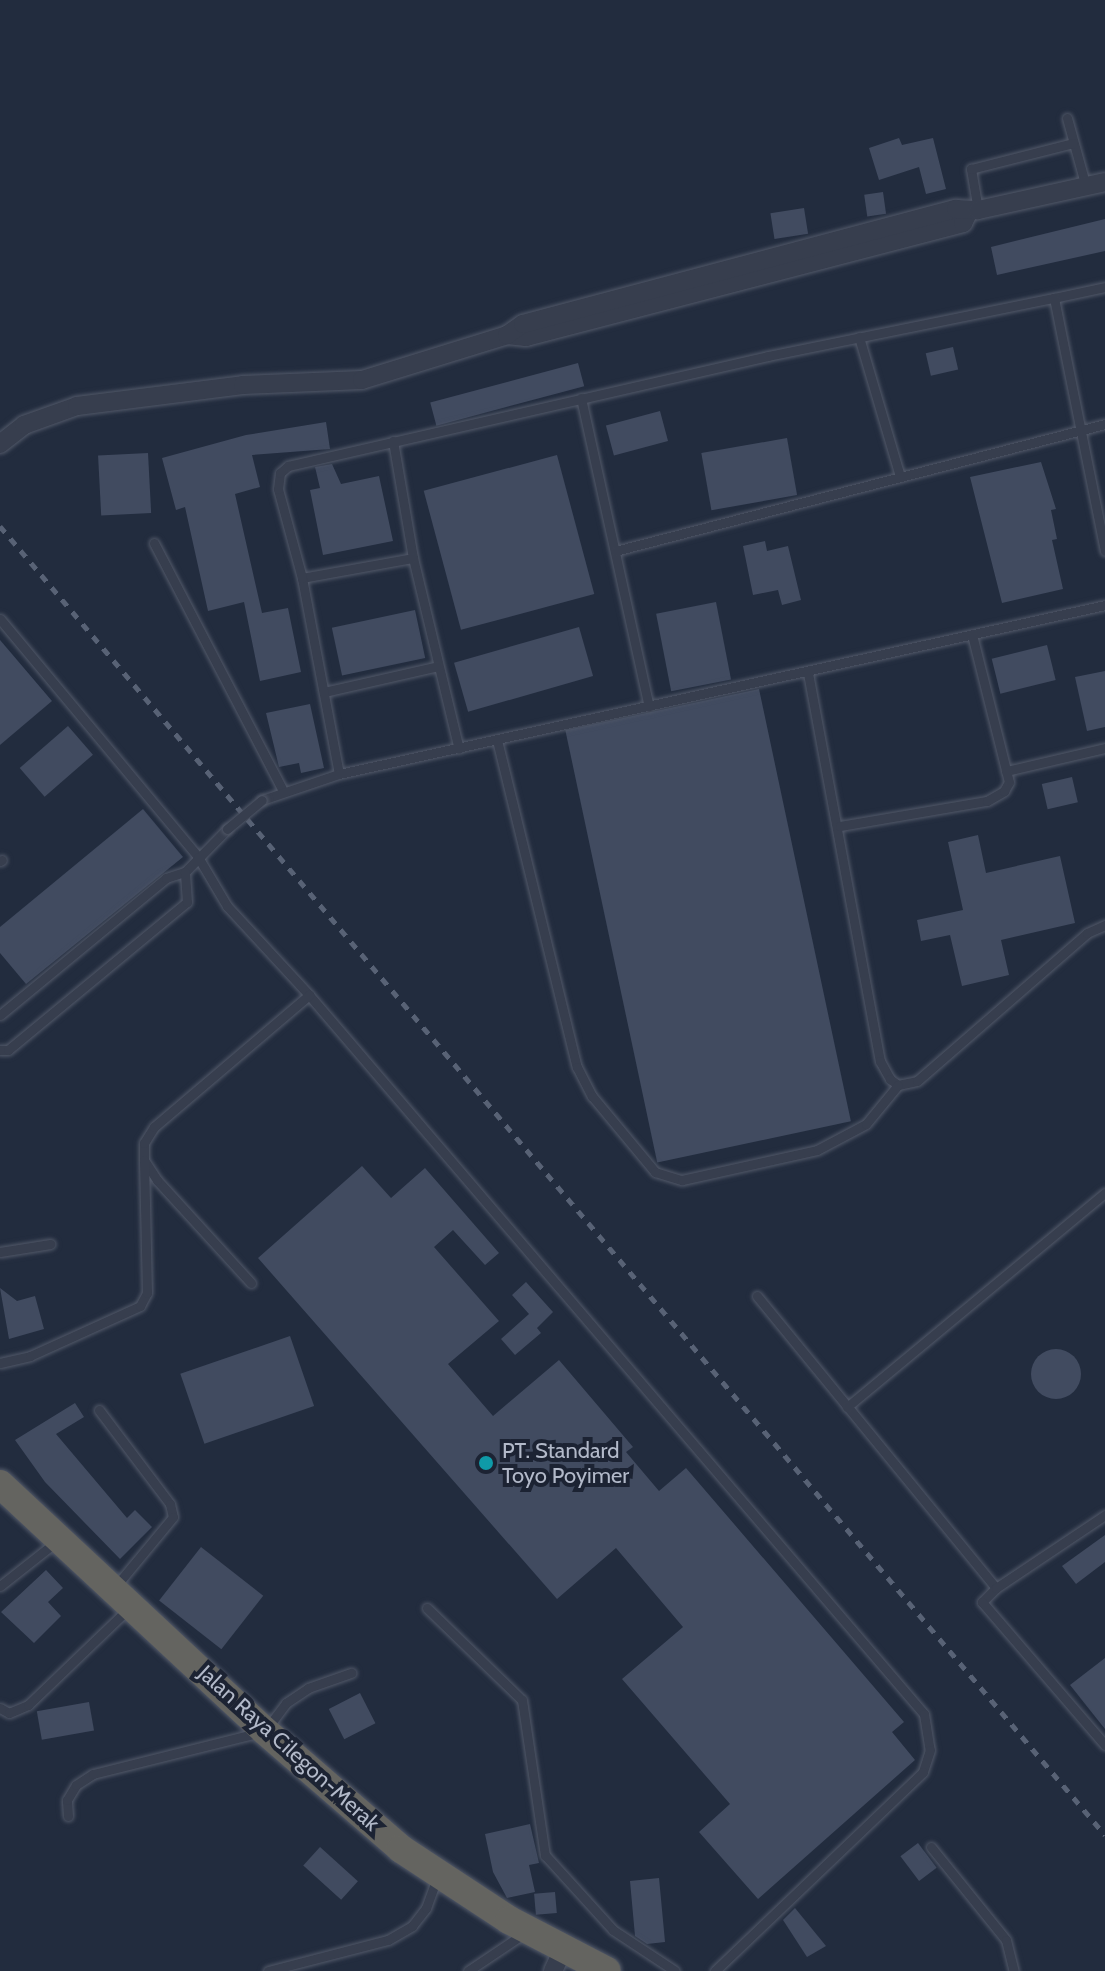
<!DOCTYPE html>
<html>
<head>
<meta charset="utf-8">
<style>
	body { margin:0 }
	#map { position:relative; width:1105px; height:1971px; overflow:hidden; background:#222c3e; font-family:Cabin,sans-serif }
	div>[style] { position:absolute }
	.building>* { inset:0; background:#414b60; transform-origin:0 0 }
	.round { border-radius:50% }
	.roads { filter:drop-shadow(0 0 2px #525969) drop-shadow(0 0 2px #525969) }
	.service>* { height:9px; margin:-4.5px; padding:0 4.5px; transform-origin:4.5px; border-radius:4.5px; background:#373e4e }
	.minor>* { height:18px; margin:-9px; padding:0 9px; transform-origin:9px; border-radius:9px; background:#373e4e }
	.trunk>* { height:28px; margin:-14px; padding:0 14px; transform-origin:14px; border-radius:14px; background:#646460 }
	.rail>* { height:5px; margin-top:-2.5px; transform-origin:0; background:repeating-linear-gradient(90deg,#586275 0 8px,transparent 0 16px) }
	.bridges { filter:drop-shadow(0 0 2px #525969) drop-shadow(0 0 2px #525969) }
	.service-bridge>* { height:9px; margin:-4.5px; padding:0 4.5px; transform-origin:4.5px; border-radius:4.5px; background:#373e4e }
	.dots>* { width:22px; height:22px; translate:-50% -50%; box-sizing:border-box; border:4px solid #1c2333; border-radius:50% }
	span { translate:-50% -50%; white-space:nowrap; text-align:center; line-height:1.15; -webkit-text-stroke:8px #1c2333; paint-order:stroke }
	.poi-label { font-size:22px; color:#b2b9c9 }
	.left { translate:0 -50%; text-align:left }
	.street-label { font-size:22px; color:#b2b9c9 }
</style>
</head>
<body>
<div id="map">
	<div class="building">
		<i style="clip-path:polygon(899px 138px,902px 145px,933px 138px,946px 189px,926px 194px,919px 167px,879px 180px,869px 148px)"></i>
		<i style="left:883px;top:192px;width:22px;height:19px;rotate:82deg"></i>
		<i style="left:804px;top:208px;width:26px;height:34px;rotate:81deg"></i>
		<i style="clip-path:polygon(1105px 219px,1105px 251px,997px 275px,991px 247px)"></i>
		<i style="left:953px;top:347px;width:23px;height:28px;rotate:77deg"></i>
		<i style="left:578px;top:363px;width:24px;height:153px;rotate:75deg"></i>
		<i style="left:660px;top:411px;width:31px;height:56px;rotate:75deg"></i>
		<i style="clip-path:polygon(326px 422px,330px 449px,252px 455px,260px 487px,235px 494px,262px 613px,288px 608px,301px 672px,260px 681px,244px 602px,208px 611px,185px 507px,176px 510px,162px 458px,246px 435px)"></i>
		<i style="left:787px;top:438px;width:58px;height:87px;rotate:80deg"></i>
		<i style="left:148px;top:453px;width:60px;height:50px;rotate:87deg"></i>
		<i style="left:557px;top:455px;width:144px;height:138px;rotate:75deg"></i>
		<i style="clip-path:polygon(1041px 462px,1056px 509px,1051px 510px,1057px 539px,1052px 540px,1063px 589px,1002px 603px,970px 477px)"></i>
		<i style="clip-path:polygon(332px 464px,341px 484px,379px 476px,393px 541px,323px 555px,310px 490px,320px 488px,315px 467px)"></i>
		<i style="clip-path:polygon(765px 541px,767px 551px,788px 546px,801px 600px,782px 605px,778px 590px,753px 595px,743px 546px)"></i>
		<i style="left:716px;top:602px;width:79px;height:61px;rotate:79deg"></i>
		<i style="left:415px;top:610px;width:49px;height:85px;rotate:78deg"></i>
		<i style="left:579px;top:627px;width:51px;height:130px;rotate:74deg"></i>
		<i style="clip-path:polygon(0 640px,52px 701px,0 745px)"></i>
		<i style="left:1047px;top:645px;width:36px;height:57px;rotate:76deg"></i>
		<i style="clip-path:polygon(1105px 671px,1105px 727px,1087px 731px,1075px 677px)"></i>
		<i style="left:759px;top:689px;width:442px;height:198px;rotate:78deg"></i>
		<i style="clip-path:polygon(310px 704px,324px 768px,301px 773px,299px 763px,279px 767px,266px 713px)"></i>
		<i style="left:68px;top:726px;width:38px;height:64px;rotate:49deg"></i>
		<i style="left:1072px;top:777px;width:26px;height:31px;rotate:77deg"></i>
		<i style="clip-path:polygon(143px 809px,183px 857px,26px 984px,0 953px,0 927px)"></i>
		<i style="clip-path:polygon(978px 835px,986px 873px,1060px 856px,1075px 923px,1001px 940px,1009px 975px,962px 986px,950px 935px,921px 941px,917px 920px,963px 910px,948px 842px)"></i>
		<i style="clip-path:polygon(362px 1166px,391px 1198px,425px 1168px,499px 1253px,485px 1265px,453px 1230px,434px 1247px,499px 1321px,448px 1364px,493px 1416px,559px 1360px,633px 1447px,626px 1452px,659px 1491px,686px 1468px,904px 1722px,892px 1732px,915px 1760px,758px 1899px,699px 1832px,730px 1804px,622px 1679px,683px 1627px,616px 1548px,557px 1599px,258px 1258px)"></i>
		<i style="clip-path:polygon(526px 1282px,553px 1312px,537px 1328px,541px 1333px,515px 1355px,501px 1339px,529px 1314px,512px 1295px)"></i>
		<i style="clip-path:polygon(0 1288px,17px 1301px,35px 1296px,44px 1329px,9px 1339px)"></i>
		<i style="left:290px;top:1336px;width:74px;height:116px;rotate:71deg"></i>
		<i class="round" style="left:1031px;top:1349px;width:50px;height:50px"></i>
		<i style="clip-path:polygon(75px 1403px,84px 1417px,56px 1434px,127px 1518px,135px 1510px,152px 1527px,120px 1559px,45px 1482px,15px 1440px)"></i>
		<i style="clip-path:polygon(1105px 1535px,1105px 1562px,1076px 1584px,1062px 1566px)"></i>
		<i style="left:201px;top:1547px;width:79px;height:68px;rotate:38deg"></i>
		<i style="clip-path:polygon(46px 1570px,63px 1588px,48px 1602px,61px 1616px,34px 1643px,1px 1612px)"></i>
		<i style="clip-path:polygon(1105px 1658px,1105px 1729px,1070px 1685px)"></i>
		<i style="left:360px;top:1693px;width:34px;height:35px;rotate:63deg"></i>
		<i style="left:89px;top:1702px;width:29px;height:53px;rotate:80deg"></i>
		<i style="clip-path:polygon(530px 1824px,539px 1863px,529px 1865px,535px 1892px,507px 1898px,493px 1872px,485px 1834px)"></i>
		<i style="left:918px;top:1843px;width:31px;height:22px;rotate:53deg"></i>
		<i style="left:320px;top:1847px;width:51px;height:25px;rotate:42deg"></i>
		<i style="clip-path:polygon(659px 1878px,665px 1942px,647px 1944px,635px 1936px,630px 1881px)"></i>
		<i style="left:555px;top:1892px;width:21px;height:21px;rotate:85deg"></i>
		<i style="clip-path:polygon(795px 1908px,826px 1946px,807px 1957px,783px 1920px)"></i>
	</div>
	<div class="roads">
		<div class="service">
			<i style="left:1067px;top:118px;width:72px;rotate:74.6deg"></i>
			<i style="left:978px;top:210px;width:42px;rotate:-99.7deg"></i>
			<i style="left:971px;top:169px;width:105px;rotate:-14.3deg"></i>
			<i style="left:1054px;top:298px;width:52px;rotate:-12.2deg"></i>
			<i style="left:859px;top:337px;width:145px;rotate:73.6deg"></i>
			<i style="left:581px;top:398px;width:316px;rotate:77.6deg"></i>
			<i style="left:393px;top:441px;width:119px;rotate:80.3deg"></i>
			<i style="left:413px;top:558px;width:196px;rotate:76.5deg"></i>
			<i style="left:154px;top:543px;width:277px;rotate:62.5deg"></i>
			<i style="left:615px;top:551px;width:506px;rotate:-14.53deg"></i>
			<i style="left:302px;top:578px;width:113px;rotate:-10.2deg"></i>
			<i style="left:0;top:619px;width:310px;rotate:50.2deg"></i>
			<i style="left:198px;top:857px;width:57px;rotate:59.4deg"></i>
			<i style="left:227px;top:906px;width:121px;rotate:47.3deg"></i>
			<i style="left:309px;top:995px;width:946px;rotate:49.46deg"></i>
			<i style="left:924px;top:1714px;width:36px;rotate:81deg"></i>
			<i style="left:930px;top:1750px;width:23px;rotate:108deg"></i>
			<i style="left:923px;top:1772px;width:288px;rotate:136.3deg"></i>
			<i style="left:808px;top:673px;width:395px;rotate:79.5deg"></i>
			<i style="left:880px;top:1061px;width:21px;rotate:61deg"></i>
			<i style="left:890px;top:1079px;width:10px;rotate:37deg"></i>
			<i style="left:898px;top:1085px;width:19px;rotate:-12deg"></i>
			<i style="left:917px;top:1081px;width:225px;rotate:-41deg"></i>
			<i style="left:1087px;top:933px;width:20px;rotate:-24deg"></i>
			<i style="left:324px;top:692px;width:117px;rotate:-12.8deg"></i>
			<i style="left:497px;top:740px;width:337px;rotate:76.3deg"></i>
			<i style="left:577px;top:1067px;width:33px;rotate:63deg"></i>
			<i style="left:592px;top:1096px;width:99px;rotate:50.3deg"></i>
			<i style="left:655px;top:1172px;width:28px;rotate:17deg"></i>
			<i style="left:682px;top:1180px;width:138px;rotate:-12.5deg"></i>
			<i style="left:817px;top:1150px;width:55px;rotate:-28deg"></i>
			<i style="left:866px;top:1124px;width:50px;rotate:-50.6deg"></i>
			<i style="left:1006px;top:771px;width:102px;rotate:-13.1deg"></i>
			<i style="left:339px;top:774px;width:199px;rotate:-100.7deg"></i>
			<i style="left:302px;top:578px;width:92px;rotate:-105.1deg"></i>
			<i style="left:278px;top:489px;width:16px;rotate:-83deg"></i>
			<i style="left:280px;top:473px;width:11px;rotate:-41deg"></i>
			<i style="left:288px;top:466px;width:492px;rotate:-12.9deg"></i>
			<i style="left:768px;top:356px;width:292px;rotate:-11.5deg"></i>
			<i style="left:1054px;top:298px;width:258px;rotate:78.6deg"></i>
			<i style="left:262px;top:800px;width:81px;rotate:-18.7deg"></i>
			<i style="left:339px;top:774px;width:784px;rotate:-12.44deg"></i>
			<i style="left:840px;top:826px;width:149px;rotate:-9.7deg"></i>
			<i style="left:987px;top:801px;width:20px;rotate:-30deg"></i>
			<i style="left:1004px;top:791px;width:10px;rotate:-61deg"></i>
			<i style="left:1009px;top:782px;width:152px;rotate:-104.1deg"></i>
			<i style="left:0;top:861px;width:2px;rotate:-27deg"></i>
			<i style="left:0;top:1015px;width:215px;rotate:-39.5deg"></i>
			<i style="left:166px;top:878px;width:20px;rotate:-18deg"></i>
			<i style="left:185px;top:872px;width:60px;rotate:-45.7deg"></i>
			<i style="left:0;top:1050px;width:8px"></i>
			<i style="left:8px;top:1050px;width:232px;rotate:-39.6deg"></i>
			<i style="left:187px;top:902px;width:30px;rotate:-94deg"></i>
			<i style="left:0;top:1252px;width:51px;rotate:-9.1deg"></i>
			<i style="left:251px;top:1283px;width:139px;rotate:-132.4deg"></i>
			<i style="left:157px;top:1180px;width:24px;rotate:-123deg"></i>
			<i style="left:144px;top:1160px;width:17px;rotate:-90deg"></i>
			<i style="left:144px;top:1143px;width:19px;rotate:-58deg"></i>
			<i style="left:154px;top:1127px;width:204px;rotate:-40.4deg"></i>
			<i style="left:757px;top:1296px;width:377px;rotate:50.7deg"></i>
			<i style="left:996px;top:1588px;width:20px;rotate:135deg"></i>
			<i style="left:982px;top:1602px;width:189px;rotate:49.3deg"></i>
			<i style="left:0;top:1363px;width:31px;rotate:-13deg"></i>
			<i style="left:30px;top:1356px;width:121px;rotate:-24.4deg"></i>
			<i style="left:140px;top:1306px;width:15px;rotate:-62deg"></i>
			<i style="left:147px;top:1293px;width:133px;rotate:-91.3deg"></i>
			<i style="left:847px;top:1407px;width:335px;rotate:-39.7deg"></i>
			<i style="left:99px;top:1410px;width:118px;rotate:52.9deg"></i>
			<i style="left:170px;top:1504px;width:13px;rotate:77deg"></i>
			<i style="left:173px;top:1517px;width:91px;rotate:129.6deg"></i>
			<i style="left:0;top:1586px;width:73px;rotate:-38.3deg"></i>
			<i style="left:996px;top:1588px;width:131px;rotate:-33.8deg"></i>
			<i style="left:427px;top:1608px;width:132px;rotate:44.1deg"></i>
			<i style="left:522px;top:1700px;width:157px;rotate:81.6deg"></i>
			<i style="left:545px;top:1855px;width:101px;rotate:47.8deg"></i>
			<i style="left:613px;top:1930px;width:74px;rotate:33.5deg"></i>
			<i style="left:0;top:1708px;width:10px;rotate:29deg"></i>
			<i style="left:9px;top:1713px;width:21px;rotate:-23deg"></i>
			<i style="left:28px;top:1705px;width:139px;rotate:-43.8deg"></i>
			<i style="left:68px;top:1816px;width:16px;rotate:-94deg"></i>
			<i style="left:67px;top:1800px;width:17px;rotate:-59deg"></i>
			<i style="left:76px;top:1785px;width:20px;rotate:-33deg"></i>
			<i style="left:93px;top:1774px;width:177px;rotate:-14deg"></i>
			<i style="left:265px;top:1731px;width:35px;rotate:-53deg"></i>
			<i style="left:286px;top:1703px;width:27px;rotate:-34deg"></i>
			<i style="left:308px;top:1688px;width:46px;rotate:-19.2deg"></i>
			<i style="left:931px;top:1847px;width:119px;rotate:51.1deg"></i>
			<i style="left:1006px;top:1940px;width:32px;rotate:76deg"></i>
			<i style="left:268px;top:1971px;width:124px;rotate:-14.5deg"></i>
			<i style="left:388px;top:1940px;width:28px;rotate:-30deg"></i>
			<i style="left:412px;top:1926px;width:23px;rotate:-52deg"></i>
			<i style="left:426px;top:1908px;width:32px;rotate:-70deg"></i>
			<i style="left:468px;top:1971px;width:66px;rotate:-33.9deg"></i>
		</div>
		<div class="minor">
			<i style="left:507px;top:335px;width:19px;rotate:6deg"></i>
			<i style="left:526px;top:337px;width:452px;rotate:-14.6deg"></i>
			<i style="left:963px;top:223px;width:13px;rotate:-63deg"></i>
			<i style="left:0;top:444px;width:31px;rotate:-38deg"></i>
			<i style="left:24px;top:425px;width:56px;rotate:-19.7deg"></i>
			<i style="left:77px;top:406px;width:167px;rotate:-7.2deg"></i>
			<i style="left:243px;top:385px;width:119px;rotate:-2.4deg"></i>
			<i style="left:362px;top:380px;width:152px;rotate:-17.2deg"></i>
			<i style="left:507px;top:335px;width:19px;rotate:-35deg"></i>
			<i style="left:523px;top:324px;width:448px;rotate:-14.9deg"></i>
			<i style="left:956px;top:209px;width:22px;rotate:3deg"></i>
			<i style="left:978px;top:210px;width:130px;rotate:-12.4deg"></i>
			<i style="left:553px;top:1971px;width:26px;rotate:-65deg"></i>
		</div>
		<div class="trunk">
			<i style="left:0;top:1484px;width:362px;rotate:43deg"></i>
			<i style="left:265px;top:1731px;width:180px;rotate:40.9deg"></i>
			<i style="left:401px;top:1849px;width:129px;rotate:33.3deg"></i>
			<i style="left:509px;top:1920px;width:110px;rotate:27.5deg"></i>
		</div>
	</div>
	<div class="rail">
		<i style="left:0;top:526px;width:1713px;rotate:49.83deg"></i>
	</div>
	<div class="bridges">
		<div class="service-bridge">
			<i style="left:227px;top:829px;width:45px;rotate:-39.6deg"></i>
		</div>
	</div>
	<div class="dots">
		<i style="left:486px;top:1463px;background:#0f9aa8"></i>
	</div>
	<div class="poi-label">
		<span class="left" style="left:502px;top:1463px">PT. Standard<br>Toyo Poyimer</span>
	</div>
	<div class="street-label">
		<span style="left:289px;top:1748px;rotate:42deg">Jalan Raya Cilegon-Merak</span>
	</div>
</div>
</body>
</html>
